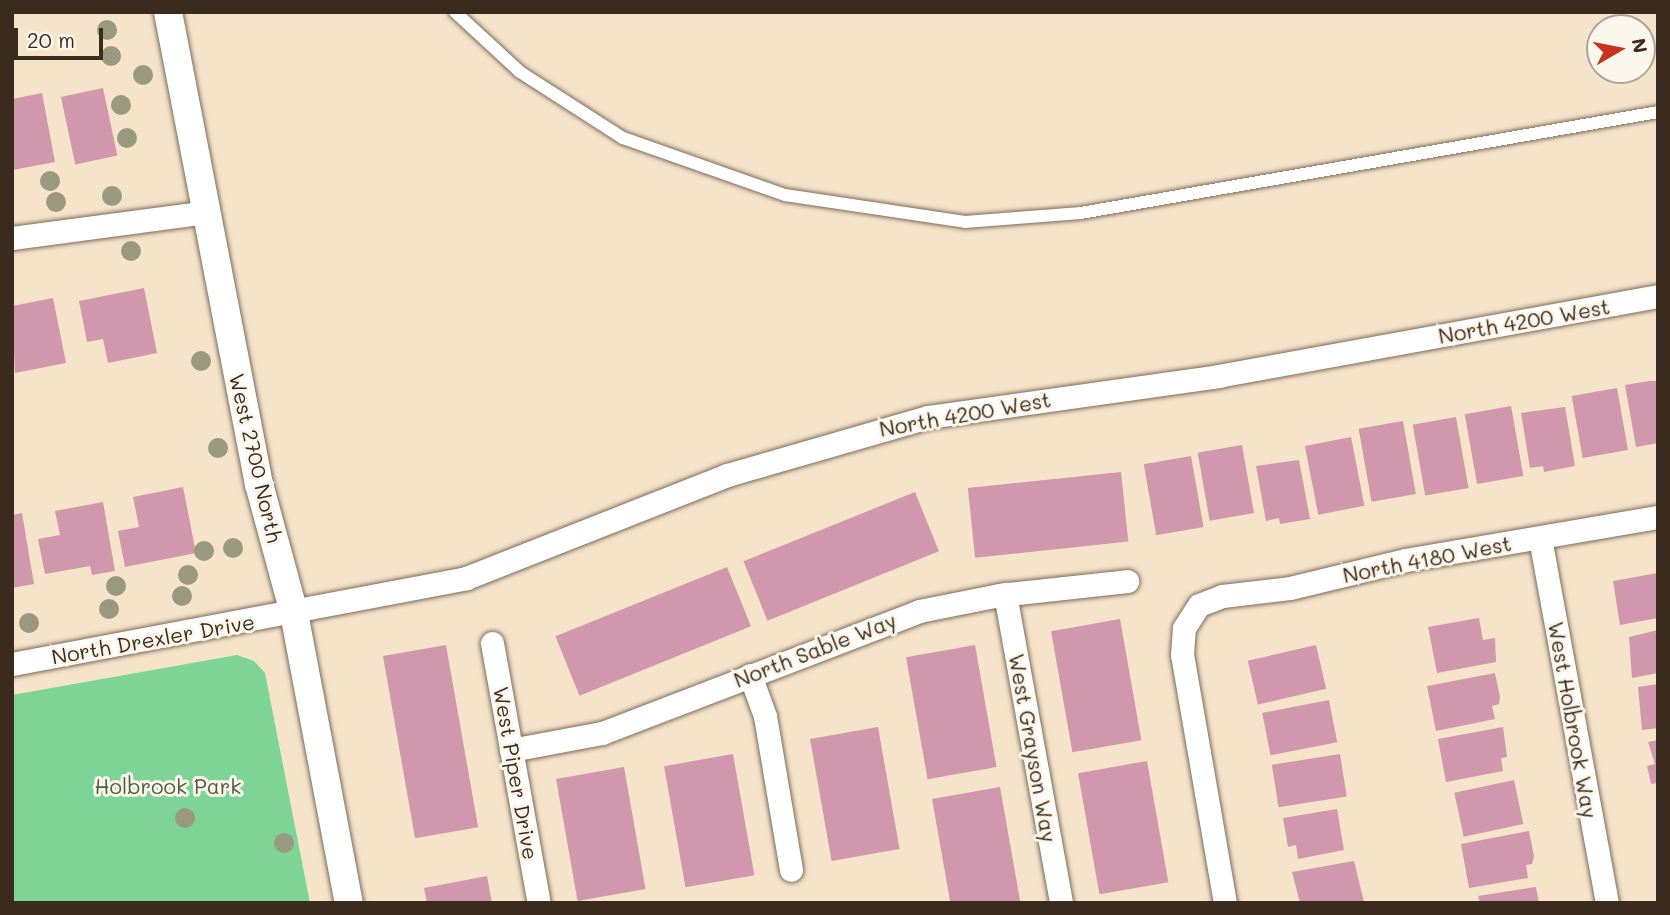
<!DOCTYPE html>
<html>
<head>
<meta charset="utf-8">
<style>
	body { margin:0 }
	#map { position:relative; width:1670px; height:915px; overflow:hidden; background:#f5e3ca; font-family:Mali,sans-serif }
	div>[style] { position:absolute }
	.green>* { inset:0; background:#7ed497 }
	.building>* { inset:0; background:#d197ac; transform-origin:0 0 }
	.roads { filter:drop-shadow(0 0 2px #7c6b5a) drop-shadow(0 0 2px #7c6b5a) }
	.service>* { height:12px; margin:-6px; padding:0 6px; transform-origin:6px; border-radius:6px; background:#fff }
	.minor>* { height:23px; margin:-11.5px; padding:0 11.5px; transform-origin:11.5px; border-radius:11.5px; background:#fff }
	.tertiary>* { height:28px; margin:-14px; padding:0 14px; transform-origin:14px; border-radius:14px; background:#fff }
	.trees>* { width:20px; height:20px; margin:-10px; border-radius:50%; background:#9a997f }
	span { translate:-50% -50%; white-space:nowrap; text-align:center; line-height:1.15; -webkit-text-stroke:6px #fbf7ec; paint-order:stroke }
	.street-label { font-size:21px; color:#3b2a1e }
	.park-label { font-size:21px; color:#4f5d42 }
	.frame { position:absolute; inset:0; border:14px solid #3b2a1e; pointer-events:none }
	.north { position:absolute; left:1586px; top:14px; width:70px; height:70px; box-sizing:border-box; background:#fbf7ec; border:2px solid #aea59a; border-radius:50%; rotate:80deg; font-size:19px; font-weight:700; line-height:28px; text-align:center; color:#3b2a1e }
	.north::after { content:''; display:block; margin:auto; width:24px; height:32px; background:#c8321e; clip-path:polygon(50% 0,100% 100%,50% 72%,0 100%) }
	.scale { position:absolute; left:14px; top:28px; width:89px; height:32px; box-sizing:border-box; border:4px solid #3b2a1e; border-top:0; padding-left:9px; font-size:21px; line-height:24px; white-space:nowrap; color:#3b2a1e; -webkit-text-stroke:5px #fbf7ec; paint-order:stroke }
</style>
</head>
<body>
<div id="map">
	<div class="green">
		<i style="clip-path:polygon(237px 655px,254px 661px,265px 673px,310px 903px,12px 903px,12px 695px)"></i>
	</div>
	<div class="building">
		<i style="left:103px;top:88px;width:69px;height:43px;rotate:78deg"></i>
		<i style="clip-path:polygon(42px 93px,55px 162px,12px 170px,12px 99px)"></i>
		<i style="clip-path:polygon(144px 288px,157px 353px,108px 363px,103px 339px,87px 342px,79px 301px)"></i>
		<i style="clip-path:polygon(53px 298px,66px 363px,15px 373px,12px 306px)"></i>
		<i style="clip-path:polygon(1649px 381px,1658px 381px,1658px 443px,1636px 447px,1625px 385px)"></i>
		<i style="left:1617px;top:388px;width:63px;height:46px;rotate:80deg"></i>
		<i style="left:1511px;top:406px;width:71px;height:47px;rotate:80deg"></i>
		<i style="clip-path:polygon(1565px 407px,1575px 466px,1544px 472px,1543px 466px,1530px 468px,1521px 413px)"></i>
		<i style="left:1456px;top:417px;width:72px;height:44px;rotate:80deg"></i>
		<i style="left:1403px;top:421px;width:74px;height:45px;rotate:80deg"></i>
		<i style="left:1351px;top:437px;width:70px;height:47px;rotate:79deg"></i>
		<i style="left:1242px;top:445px;width:69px;height:45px;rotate:80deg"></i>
		<i style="left:1191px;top:456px;width:72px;height:48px;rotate:80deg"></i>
		<i style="clip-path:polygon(1299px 460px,1310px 519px,1280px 524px,1279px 518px,1266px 521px,1256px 466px)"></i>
		<i style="left:1121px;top:472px;width:70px;height:154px;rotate:84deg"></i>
		<i style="clip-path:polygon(183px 487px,196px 553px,125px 567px,118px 531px,139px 527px,133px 497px)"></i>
		<i style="left:915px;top:492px;width:64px;height:185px;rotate:68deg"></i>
		<i style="clip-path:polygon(103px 502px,115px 571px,92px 575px,90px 566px,45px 574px,38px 539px,60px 535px,55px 511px)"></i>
		<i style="clip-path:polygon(22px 513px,34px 584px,12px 588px,12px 515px)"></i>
		<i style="left:727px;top:567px;width:64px;height:185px;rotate:68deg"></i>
		<i style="clip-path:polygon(1658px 573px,1658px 618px,1620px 625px,1613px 581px)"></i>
		<i style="clip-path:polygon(1479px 618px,1483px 640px,1495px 638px,1496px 662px,1437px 673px,1428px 627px)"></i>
		<i style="left:1120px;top:619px;width:123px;height:70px;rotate:80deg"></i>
		<i style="clip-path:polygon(1658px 630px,1658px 673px,1632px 678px,1629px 637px)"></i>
		<i style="left:446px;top:645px;width:185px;height:64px;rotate:80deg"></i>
		<i style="left:975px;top:645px;width:124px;height:70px;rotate:80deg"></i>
		<i style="left:1316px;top:645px;width:45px;height:70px;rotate:77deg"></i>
		<i style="clip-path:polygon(1495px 673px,1500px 697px,1499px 704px,1492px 706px,1495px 719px,1436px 731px,1427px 686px)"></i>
		<i style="clip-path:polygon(1658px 684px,1658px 728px,1642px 730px,1638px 687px)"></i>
		<i style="left:1329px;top:700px;width:43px;height:68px;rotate:79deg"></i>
		<i style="left:878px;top:727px;width:124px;height:69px;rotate:80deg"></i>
		<i style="clip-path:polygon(1503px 727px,1507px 757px,1501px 758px,1503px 771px,1446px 782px,1438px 739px)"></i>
		<i style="clip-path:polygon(1658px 740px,1658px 783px,1651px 784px,1647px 766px,1655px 764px,1648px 742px)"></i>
		<i style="left:733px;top:754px;width:123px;height:70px;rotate:80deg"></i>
		<i style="left:1340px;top:754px;width:43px;height:69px;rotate:81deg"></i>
		<i style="left:1147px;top:761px;width:123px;height:70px;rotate:80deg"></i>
		<i style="left:624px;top:767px;width:124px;height:69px;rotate:80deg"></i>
		<i style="left:1514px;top:780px;width:45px;height:61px;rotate:78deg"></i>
		<i style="left:1000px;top:787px;width:118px;height:69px;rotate:80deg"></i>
		<i style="clip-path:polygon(1337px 809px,1344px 850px,1298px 859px,1296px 845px,1288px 847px,1283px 818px)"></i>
		<i style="clip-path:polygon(1529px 831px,1534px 856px,1532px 864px,1526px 865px,1528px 878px,1469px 888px,1461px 844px)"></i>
		<i style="clip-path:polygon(1354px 861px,1364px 902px,1300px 903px,1292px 872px)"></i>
		<i style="clip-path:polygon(487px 876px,492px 903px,427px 903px,424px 888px)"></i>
		<i style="clip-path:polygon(1536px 887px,1539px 903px,1480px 903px,1478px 896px)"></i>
	</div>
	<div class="roads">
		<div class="service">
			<i style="left:455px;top:12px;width:88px;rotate:42.7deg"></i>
			<i style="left:520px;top:72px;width:122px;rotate:32.7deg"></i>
			<i style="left:623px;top:138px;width:172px;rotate:19.4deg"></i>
			<i style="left:785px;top:195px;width:182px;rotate:8.5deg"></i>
			<i style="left:965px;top:222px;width:116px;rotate:-4.4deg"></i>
			<i style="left:1081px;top:213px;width:586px;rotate:-9.93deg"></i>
		</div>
		<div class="minor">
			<i style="left:12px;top:238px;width:196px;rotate:-7.6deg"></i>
			<i style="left:1540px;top:538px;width:371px;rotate:79.6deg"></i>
			<i style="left:1005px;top:594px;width:314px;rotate:79.7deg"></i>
			<i style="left:492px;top:643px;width:264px;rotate:79.8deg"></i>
			<i style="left:12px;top:664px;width:462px;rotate:-10.7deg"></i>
			<i style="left:466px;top:578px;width:281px;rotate:-21.5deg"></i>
			<i style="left:727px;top:475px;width:209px;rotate:-16.1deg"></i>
			<i style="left:928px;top:417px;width:293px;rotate:-8deg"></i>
			<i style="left:1218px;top:376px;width:447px;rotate:-10.3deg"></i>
			<i style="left:750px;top:675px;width:44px;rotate:69.9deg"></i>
			<i style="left:765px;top:716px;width:156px;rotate:80.4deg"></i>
			<i style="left:511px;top:750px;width:93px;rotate:-10.6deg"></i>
			<i style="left:602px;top:733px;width:340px;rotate:-21deg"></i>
			<i style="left:919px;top:611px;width:82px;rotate:-11.3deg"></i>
			<i style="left:999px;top:595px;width:129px;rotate:-6.2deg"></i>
			<i style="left:1225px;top:903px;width:252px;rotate:-99.8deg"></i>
			<i style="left:1182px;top:655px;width:27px;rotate:-86deg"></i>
			<i style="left:1184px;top:628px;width:27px;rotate:-57deg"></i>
			<i style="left:1199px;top:605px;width:25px;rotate:-21deg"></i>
			<i style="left:1222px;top:596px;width:68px;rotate:-6.7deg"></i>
			<i style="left:1290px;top:588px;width:119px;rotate:-13.6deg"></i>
			<i style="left:1406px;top:560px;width:256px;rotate:-9.7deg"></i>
		</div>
		<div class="tertiary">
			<i style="left:168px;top:12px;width:481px;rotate:79.1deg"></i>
			<i style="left:259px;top:484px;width:134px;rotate:74.8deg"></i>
			<i style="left:294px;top:613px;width:295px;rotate:79.3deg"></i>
		</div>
	</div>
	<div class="trees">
		<i style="left:107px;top:30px"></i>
		<i style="left:111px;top:56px"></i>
		<i style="left:143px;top:75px"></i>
		<i style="left:121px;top:105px"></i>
		<i style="left:127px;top:138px"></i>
		<i style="left:50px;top:181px"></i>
		<i style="left:112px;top:196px"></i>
		<i style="left:56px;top:202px"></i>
		<i style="left:131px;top:251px"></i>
		<i style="left:201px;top:361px"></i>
		<i style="left:218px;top:448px"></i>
		<i style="left:233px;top:548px"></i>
		<i style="left:204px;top:551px"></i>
		<i style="left:188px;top:575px"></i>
		<i style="left:116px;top:586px"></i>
		<i style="left:182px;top:596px"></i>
		<i style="left:109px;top:609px"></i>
		<i style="left:29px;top:623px"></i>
		<i style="left:185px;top:818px"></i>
		<i style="left:284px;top:843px"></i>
	</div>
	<div class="street-label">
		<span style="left:1524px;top:321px;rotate:-10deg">North 4200 West</span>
		<span style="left:965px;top:414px;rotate:-10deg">North 4200 West</span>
		<span style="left:256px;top:458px;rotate:77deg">West 2700 North</span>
		<span style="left:1427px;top:559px;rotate:-11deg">North 4180 West</span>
		<span style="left:153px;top:639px;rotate:-10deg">North Drexler Drive</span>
		<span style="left:815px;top:650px;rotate:-21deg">North Sable Way</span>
		<span style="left:1573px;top:720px;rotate:80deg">West Holbrook Way</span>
		<span style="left:1033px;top:748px;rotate:80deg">West Grayson Way</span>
		<span style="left:516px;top:773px;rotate:80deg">West Piper Drive</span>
	</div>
	<div class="park-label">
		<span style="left:168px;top:786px">Holbrook Park</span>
	</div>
	<div class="frame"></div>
	<div class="north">N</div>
	<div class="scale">20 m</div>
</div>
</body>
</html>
